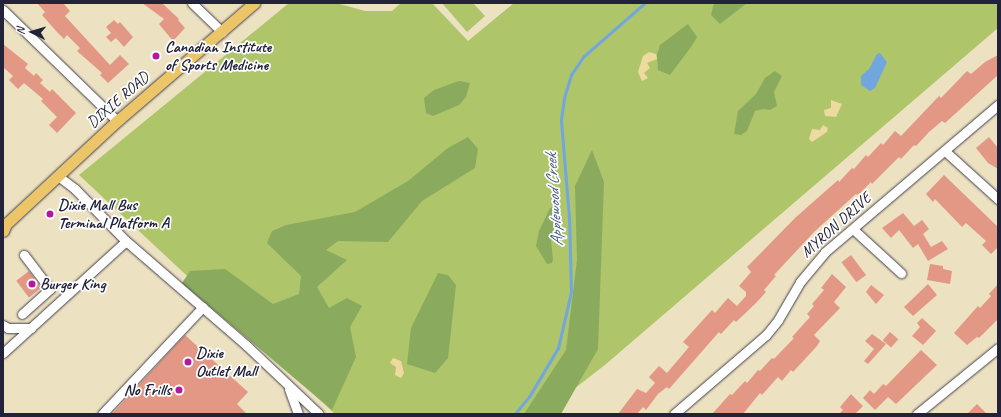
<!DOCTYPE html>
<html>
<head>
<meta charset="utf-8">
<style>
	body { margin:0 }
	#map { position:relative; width:1001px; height:417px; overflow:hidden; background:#ece1c0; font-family:Caveat,sans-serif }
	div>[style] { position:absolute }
	.green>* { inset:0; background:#aec56a }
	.forest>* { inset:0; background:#8aaa5e }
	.sand>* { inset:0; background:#eeda9e }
	.water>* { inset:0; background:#72a6df }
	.stream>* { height:2.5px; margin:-1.25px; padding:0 1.25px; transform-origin:1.25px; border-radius:1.25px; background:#72a6df }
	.building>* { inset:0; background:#e39885; transform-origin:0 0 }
	.roads { filter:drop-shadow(0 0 1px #403f4f) drop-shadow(0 0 1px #403f4f) }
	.minor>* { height:9px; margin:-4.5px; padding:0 4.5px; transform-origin:4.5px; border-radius:4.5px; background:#fff }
	.major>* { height:11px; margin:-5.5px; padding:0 5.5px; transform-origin:5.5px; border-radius:5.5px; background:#edc569 }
	.dots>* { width:11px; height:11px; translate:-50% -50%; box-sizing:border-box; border:2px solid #fff; border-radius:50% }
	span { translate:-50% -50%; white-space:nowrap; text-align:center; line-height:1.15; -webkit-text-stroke:3.5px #fff; paint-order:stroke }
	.poi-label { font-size:16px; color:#22223b; font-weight:700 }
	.left { translate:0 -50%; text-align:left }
	.right { translate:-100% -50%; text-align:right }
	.street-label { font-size:16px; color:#22223b }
	.water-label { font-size:17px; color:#465d85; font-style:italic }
	.frame { position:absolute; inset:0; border:4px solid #22223b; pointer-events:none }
	.north { position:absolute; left:12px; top:12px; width:40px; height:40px; -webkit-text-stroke:3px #fff; paint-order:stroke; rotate:275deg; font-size:11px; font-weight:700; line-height:16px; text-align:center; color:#22223b }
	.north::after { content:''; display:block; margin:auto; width:14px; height:18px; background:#22223b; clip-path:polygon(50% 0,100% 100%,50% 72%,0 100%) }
</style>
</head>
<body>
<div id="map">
	<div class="green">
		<i style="clip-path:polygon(289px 3px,336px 3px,365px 11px,392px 11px,401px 3px,432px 3px,468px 41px,514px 3px,998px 3px,998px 28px,606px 364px,542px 414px,335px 414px,79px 175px)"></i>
		<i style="clip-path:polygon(442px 3px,473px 3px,485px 16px,467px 32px)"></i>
	</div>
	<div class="forest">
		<i style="clip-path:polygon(714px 3px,747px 3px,720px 24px,711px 15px)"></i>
		<i style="clip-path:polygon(688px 24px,697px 37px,691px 47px,670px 75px,658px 70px,657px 55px,660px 45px)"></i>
		<i style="clip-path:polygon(775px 71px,782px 76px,774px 92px,777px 106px,770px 110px,763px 109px,755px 111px,747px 131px,741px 135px,734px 134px,738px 111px,756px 94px,765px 78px)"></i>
		<i style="clip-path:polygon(459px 81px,470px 83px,466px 97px,459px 105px,433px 116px,426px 113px,424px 98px,434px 90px)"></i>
		<i style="clip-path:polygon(468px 137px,478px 149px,475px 168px,422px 201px,388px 242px,338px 241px,326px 250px,347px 260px,317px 287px,329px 308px,347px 298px,362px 306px,350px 327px,356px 357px,332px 410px,182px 283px,190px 271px,225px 269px,273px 304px,299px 294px,301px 276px,267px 243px,272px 231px,286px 225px,355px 212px,408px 181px,448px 148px)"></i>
		<i style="clip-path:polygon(592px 150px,604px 182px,598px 349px,561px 414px,524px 414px,566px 350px,577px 260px,575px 186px)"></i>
		<i style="clip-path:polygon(558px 205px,561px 214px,551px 241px,553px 259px,552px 263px,547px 264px,536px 246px,539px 231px,550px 208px)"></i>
		<i style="clip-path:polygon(438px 273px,448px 275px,456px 285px,448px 358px,435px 373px,407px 364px,411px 328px)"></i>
	</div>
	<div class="sand">
		<i style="clip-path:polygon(649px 52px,656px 54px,657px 59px,647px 63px,650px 68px,644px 73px,648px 78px,642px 81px,638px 72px,643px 56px)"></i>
		<i style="clip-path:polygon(831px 100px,842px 104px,836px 117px,825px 116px,824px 110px,831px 108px)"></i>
		<i style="clip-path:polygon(823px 125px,828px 128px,827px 132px,812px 142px,809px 139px,812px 129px,820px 130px)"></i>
		<i style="clip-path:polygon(393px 358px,401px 361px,404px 373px,401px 378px,395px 375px,396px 367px,390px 363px)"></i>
	</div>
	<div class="water">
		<i style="clip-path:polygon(880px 53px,887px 62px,875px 88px,870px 91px,861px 85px,861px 76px,869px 69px,877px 54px)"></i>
	</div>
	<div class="stream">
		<i style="left:515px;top:414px;width:22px;rotate:-51deg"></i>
		<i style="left:529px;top:397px;width:57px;rotate:-59.4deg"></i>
		<i style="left:558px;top:348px;width:57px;rotate:-76.9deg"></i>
		<i style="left:571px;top:292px;width:74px;rotate:-91.5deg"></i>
		<i style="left:569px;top:218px;width:98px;rotate:-94.7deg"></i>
		<i style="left:561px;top:120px;width:22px;rotate:-82deg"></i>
		<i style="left:564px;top:98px;width:24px;rotate:-73deg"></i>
		<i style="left:571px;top:75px;width:22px;rotate:-56deg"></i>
		<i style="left:583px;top:57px;width:82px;rotate:-41.1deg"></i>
	</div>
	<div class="building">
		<i style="clip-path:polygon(37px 3px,63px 3px,70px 11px,65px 16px,110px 65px,120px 55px,129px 64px,108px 83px,100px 75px,102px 73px,77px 51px,80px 48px,67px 35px,64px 39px,57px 32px,42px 15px,45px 12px)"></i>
		<i style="clip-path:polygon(142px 3px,162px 3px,179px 19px,178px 20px,185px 28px,173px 41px,159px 24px,164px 19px)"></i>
		<i style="clip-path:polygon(114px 20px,118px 24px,120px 22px,133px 37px,124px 47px,116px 38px,111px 42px,106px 37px,111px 33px,106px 27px)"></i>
		<i style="clip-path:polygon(3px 44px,28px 64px,25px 68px,34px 76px,36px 73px,43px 80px,40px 83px,50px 92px,52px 89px,76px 113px,57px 133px,49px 125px,57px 117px,41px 101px,43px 99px,24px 83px,18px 89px,9px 80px,13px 76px,3px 67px)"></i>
		<i style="clip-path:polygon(998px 55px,998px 75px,945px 123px,942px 121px,929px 132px,916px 146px,914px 145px,901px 159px,899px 157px,872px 184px,871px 182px,858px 195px,856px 194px,814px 232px,774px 275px,776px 276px,764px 290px,766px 292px,755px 304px,736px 322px,734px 320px,721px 334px,719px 332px,669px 389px,667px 387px,658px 394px,646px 410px,643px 407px,637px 414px,618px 414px,637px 389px,646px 393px,655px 383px,649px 377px,659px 366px,667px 373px,689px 347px,683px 342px,712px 310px,715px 313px,728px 298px,737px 306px,746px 296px,746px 292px,739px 286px,751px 272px,747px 267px,795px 218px,838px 180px,839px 182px,852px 168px,854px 169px,866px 155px,868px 157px,881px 143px,883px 145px,895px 131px,901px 136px,939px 96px,941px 98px,967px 71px,971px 74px,985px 62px)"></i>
		<i style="clip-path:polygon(989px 137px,998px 148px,998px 169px,988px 163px,976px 148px)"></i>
		<i style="clip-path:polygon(944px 175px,998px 227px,998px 247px,991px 254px,982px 245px,986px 241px,966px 223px,962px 227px,935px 199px,933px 202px,926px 194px)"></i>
		<i style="clip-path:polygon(903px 213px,914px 226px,922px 220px,929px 229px,923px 234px,931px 247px,942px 241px,948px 249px,928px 261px,918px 244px,913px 248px,899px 230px,891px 238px,882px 228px)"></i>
		<i style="left:851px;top:255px;width:25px;height:12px;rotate:53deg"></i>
		<i style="clip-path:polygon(930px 264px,943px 266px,943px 269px,952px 271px,950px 284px,927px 280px)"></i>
		<i style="left:29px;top:271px;width:21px;height:16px;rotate:53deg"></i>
		<i style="clip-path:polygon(832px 274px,846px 287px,834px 302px,840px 308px,814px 335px,820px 341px,817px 346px,793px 372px,791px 370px,782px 381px,778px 377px,762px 395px,760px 393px,743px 414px,712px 414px,730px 394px,732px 395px,745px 381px,747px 383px,758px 370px,760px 371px,772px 358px,774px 359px,794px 338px,792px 337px,810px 317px,807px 314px,814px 306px,812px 304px,824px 290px,821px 288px)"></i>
		<i style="clip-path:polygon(928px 284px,937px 295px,913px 316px,904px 307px)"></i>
		<i style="clip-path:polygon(998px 284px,998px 319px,979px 338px,977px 337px,967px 345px,954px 333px,978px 306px,980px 308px,991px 296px,989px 294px)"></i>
		<i style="clip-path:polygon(871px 285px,884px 295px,876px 304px,866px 292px)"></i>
		<i style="clip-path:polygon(922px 318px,936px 331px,923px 345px,912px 336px,920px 327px,917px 323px)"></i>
		<i style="left:890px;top:332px;width:11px;height:11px;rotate:41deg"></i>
		<i style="clip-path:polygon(872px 334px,886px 344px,868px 364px,864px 361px,874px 349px,865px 341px)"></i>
		<i style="clip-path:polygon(185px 335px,248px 392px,237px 404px,247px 414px,112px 414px)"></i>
		<i style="clip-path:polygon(921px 350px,937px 365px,896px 404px,888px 397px,875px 410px,863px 398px,870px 390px,874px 394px,883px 384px,886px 386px)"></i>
		<i style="clip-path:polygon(851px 394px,863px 406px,855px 414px,839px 414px,843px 410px,840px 407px)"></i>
		<i style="clip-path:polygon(977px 404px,987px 414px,967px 414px)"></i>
	</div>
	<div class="roads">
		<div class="minor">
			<i style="left:192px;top:3px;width:42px;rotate:44deg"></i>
			<i style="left:3px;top:10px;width:159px;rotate:44.2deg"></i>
			<i style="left:945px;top:151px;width:72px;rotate:42.2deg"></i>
			<i style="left:58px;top:176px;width:21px;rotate:37deg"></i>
			<i style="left:75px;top:189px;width:73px;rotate:45.6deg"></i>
			<i style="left:126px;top:241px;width:159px;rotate:40.9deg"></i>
			<i style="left:246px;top:345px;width:100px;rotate:43.4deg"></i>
			<i style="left:854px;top:230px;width:64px;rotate:42.5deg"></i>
			<i style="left:22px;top:314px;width:38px;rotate:-42deg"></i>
			<i style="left:50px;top:289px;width:43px;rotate:-127.4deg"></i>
			<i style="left:3px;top:325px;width:6px;rotate:31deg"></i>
			<i style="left:8px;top:328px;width:23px"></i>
			<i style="left:3px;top:353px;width:166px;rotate:-42.3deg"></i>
			<i style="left:289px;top:389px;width:27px;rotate:70deg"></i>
			<i style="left:102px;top:414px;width:147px;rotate:-46.7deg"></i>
			<i style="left:674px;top:414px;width:121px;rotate:-40.7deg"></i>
			<i style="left:766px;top:335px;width:19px;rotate:-51deg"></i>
			<i style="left:778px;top:320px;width:44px;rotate:-59.9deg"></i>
			<i style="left:800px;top:282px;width:39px;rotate:-50deg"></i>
			<i style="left:825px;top:252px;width:227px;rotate:-40.4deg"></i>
			<i style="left:917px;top:414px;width:104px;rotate:-39.2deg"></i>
		</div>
		<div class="major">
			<i style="left:3px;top:231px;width:8px;rotate:-67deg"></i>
			<i style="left:6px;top:224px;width:151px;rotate:-42.9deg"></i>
			<i style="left:117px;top:121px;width:181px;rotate:-40.7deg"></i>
		</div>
	</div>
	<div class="dots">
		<i style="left:156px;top:56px;background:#b5179e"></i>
		<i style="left:50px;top:214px;background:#b5179e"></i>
		<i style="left:32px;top:284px;background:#b5179e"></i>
		<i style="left:188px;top:362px;background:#b5179e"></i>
		<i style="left:179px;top:390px;background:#b5179e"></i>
	</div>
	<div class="poi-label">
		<span class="left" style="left:165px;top:56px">Canadian Institute<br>of Sports Medicine</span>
		<span class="left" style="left:58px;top:214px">Dixie Mall Bus<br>Terminal Platform A</span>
		<span class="left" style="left:40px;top:284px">Burger King</span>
		<span class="left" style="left:196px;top:362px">Dixie<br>Outlet Mall</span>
		<span class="right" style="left:171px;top:390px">No Frills</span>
	</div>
	<div class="street-label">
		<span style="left:118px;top:100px;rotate:-41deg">DIXIE ROAD</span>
		<span style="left:836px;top:225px;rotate:-42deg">MYRON DRIVE</span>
	</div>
	<div class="water-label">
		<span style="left:554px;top:200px;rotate:-94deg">Applewood Creek</span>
	</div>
	<div class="frame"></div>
	<div class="north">N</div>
</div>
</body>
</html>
